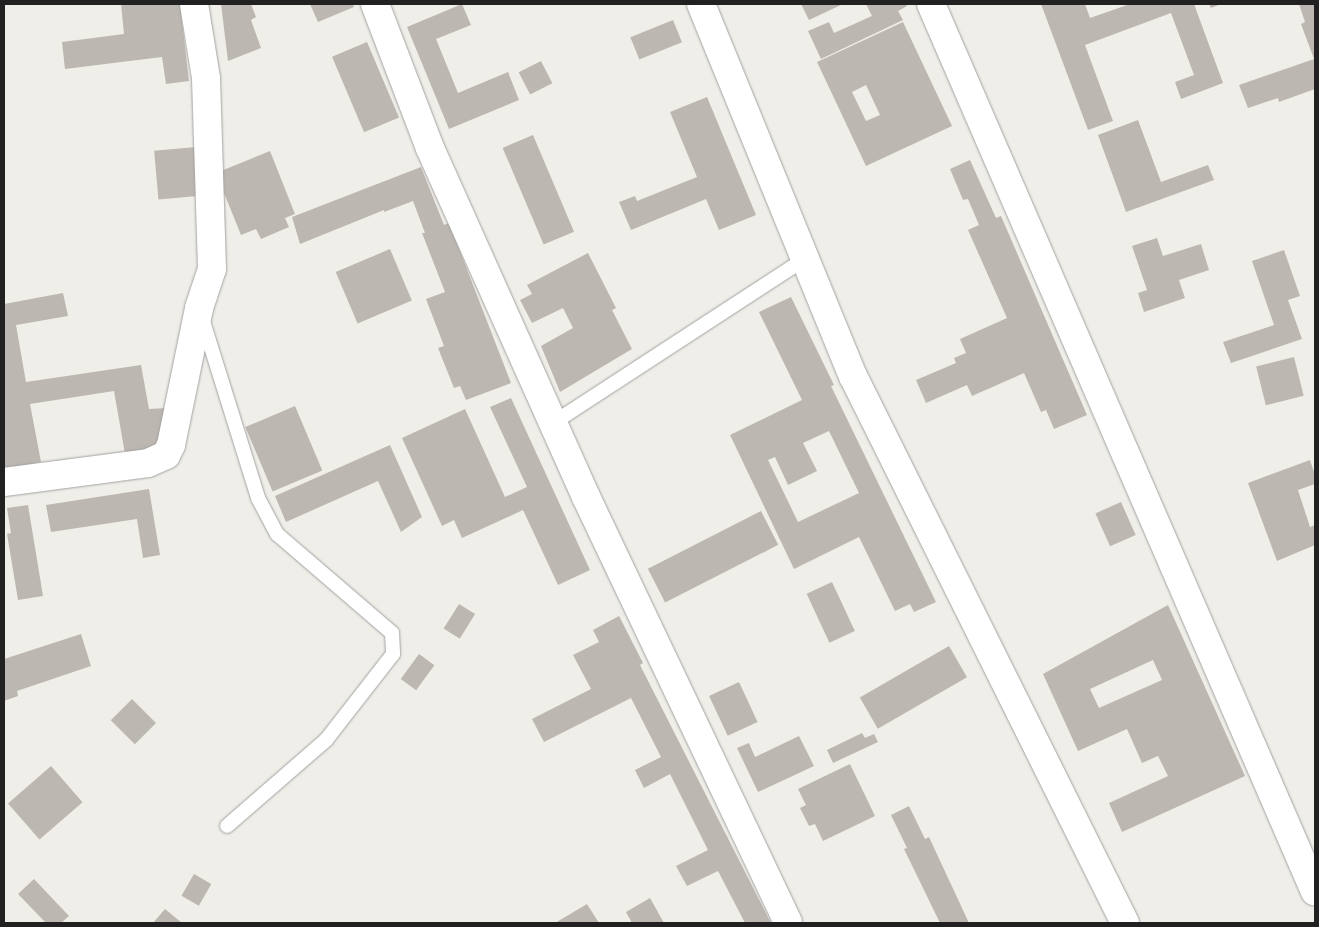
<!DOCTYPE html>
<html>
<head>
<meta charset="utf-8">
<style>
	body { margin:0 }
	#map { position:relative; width:1319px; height:927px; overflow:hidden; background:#f0eee8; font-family:"Golos Text",sans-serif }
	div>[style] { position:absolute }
	.building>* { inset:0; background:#bdb7b1; transform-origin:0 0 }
	.roads { filter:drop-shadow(0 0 1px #a2a2a2) drop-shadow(0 0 1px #a2a2a2) }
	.service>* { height:14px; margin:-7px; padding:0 7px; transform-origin:7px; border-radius:7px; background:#fff }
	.minor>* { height:28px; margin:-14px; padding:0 14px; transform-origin:14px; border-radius:14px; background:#fff }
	span { translate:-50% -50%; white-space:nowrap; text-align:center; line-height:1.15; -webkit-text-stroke:5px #fff; paint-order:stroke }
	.frame { position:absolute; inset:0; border:5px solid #212121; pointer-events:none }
</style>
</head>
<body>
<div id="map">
	<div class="building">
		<i style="clip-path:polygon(121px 4px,180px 4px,189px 81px,166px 84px,162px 57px,65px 69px,62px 42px,124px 34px)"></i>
		<i style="clip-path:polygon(221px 4px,251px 4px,256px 17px,251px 20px,261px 48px,228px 61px)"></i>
		<i style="clip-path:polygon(310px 4px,353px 4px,354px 7px,318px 22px)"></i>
		<i style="clip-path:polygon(462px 4px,471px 25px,436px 39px,458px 93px,508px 72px,519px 100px,449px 129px,407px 27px)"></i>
		<i style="clip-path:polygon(801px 4px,843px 4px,809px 20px)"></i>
		<i style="clip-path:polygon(866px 4px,906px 4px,907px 6px,898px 11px,903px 20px,821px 59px,808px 31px,829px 22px,834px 33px,872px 16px)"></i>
		<i style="clip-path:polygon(1041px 4px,1085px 4px,1090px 18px,1130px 4px,1194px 4px,1223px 83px,1181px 99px,1175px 82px,1194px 75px,1171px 13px,1085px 45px,1113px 121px,1088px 130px)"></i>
		<i style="clip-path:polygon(1209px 4px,1221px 4px,1211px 8px)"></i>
		<i style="clip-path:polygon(1299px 4px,1315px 4px,1315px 89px,1279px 102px,1278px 98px,1248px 108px,1239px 85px,1314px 59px,1301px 24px,1305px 22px)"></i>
		<i style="left:673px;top:20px;width:24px;height:46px;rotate:68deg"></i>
		<i style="clip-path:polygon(evenodd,903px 22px,952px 126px,866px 166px,817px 62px,903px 22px,866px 85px,880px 115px,866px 121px,852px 92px,866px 85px)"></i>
		<i style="left:367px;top:42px;width:82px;height:38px;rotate:67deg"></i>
		<i style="left:541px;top:61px;width:25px;height:25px;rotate:63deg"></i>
		<i style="clip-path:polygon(707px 97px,756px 215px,719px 230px,706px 199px,631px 230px,619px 202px,635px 196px,637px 201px,697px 177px,670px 112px)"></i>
		<i style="clip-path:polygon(1138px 120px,1161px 182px,1208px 165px,1214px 180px,1126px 212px,1098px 135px)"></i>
		<i style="left:533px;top:135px;width:105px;height:33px;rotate:67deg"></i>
		<i style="left:196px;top:147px;width:49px;height:42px;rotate:85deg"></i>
		<i style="clip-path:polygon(270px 151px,295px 214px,285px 218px,289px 227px,261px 239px,256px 229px,241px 235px,216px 173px)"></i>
		<i style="clip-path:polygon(970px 160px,996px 218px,1001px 216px,1087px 415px,1054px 429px,1046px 410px,1041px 412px,1024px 373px,972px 396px,967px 385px,926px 403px,916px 380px,956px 363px,954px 358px,966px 353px,960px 339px,1007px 318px,968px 230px,979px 225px,968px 199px,963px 200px,950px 169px)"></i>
		<i style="clip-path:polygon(421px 167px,444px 225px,449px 223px,511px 383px,466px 400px,460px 386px,454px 388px,438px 348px,444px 346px,426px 299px,445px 292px,422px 233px,425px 233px,413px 201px,384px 212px,384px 210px,300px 244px,292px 217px)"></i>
		<i style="clip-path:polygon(1157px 238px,1163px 256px,1201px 244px,1209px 270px,1179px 280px,1185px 298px,1144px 312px,1138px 293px,1147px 290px,1132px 246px)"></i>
		<i style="left:390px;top:249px;width:56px;height:59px;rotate:67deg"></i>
		<i style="clip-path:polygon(1284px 250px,1300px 296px,1288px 300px,1302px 339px,1231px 363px,1223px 342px,1274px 325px,1252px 261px)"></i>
		<i style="clip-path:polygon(588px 253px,616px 308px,612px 310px,632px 349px,560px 392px,541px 346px,573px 328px,563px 308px,532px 323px,520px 300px,532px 294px,527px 285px)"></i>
		<i style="clip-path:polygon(63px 293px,68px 316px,16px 325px,26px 382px,141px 365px,149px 409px,167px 408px,163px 447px,125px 454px,114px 391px,30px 404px,41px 462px,4px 469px,4px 304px)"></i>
		<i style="clip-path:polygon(evenodd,791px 297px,834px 385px,831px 386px,936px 602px,914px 612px,910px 604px,895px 611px,859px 537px,794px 569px,730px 435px,802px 400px,759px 312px,791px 297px,829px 431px,859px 493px,798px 522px,768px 460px,775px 457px,788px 485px,817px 471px,803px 443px,829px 431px)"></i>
		<i style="left:1294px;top:357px;width:40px;height:39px;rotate:76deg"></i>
		<i style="clip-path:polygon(511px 398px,590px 570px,558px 585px,523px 510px,462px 538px,454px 520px,442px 526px,402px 438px,465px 409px,505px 497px,527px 487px,490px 407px)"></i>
		<i style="left:295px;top:406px;width:70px;height:54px;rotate:67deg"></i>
		<i style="clip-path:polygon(390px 445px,422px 517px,401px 532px,378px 481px,286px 522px,275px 496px)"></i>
		<i style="clip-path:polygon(1310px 460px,1315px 475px,1315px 484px,1298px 490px,1310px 527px,1315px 525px,1315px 545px,1277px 561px,1248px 483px)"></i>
		<i style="clip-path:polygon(149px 489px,160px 555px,143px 558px,137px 519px,51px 532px,46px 505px)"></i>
		<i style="left:1121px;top:502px;width:36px;height:28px;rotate:66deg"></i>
		<i style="clip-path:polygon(28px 505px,43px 596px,18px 600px,7px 534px,11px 533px,7px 508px)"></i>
		<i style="left:761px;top:511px;width:38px;height:127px;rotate:63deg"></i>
		<i style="left:832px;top:582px;width:54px;height:28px;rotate:65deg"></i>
		<i style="left:459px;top:604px;width:19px;height:29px;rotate:32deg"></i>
		<i style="clip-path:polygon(evenodd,1168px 605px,1245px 776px,1122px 832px,1109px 803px,1168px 776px,1158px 756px,1142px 763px,1127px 729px,1078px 751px,1043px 674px,1168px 605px,1153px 660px,1162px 680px,1099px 708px,1090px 689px,1153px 660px)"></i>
		<i style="clip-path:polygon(619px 616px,643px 663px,640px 665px,771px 923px,745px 923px,718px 871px,687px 886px,676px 866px,708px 850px,670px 774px,644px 788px,635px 770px,661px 757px,631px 698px,544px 742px,532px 719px,591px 689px,573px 655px,599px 642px,593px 630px)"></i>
		<i style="clip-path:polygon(81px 634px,91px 666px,17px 691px,18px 696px,4px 701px,4px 659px)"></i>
		<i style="left:949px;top:646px;width:36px;height:103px;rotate:60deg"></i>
		<i style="left:419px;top:654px;width:19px;height:31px;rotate:36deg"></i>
		<i style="left:739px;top:682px;width:44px;height:33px;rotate:65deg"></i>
		<i style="left:132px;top:699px;width:34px;height:30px;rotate:45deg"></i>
		<i style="clip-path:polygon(862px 733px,865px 738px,874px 734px,878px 742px,833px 763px,827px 750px)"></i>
		<i style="clip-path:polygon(799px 736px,814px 766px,758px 792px,737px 748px,749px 743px,755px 757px)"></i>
		<i style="clip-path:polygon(850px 764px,875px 816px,823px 841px,815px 824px,809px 826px,800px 808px,806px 805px,798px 789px)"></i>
		<i style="left:51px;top:766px;width:48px;height:57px;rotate:49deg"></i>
		<i style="clip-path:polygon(909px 806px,925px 839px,929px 837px,969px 923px,940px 923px,904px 849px,907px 848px,891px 815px)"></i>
		<i style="left:194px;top:874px;width:20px;height:25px;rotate:30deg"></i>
		<i style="clip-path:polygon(34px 879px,69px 916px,61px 923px,46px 923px,18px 894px)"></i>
		<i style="clip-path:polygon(650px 898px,664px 923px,632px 923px,626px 912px)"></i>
		<i style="clip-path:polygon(587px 904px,599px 923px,555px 923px)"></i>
		<i style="clip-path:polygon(165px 909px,182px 923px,153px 923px)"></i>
	</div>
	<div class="roads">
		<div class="service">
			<i style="left:202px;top:318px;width:189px;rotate:72.7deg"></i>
			<i style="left:258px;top:498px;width:41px;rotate:62.2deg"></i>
			<i style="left:277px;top:534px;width:152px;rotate:40.7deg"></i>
			<i style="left:392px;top:633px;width:21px;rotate:87deg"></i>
			<i style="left:393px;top:654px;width:109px;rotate:127.9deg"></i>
			<i style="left:326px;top:740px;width:131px;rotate:139deg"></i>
			<i style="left:553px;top:423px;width:301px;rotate:-33.1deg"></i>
		</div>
		<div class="minor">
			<i style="left:375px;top:4px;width:154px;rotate:69.1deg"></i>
			<i style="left:430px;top:148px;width:382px;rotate:65.9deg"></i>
			<i style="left:586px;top:497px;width:471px;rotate:64.6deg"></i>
			<i style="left:701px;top:4px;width:402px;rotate:67.8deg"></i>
			<i style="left:853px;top:376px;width:611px;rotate:63.56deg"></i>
			<i style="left:931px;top:4px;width:967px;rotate:66.61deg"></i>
			<i style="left:4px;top:482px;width:145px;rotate:-7.5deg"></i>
			<i style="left:148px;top:463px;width:20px;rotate:-24deg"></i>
			<i style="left:166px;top:455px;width:11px;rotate:-63deg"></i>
			<i style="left:171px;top:445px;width:140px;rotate:-78.4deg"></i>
			<i style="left:199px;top:308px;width:41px;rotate:-71.6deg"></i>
			<i style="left:212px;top:269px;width:191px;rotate:-91.8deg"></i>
			<i style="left:206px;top:78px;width:75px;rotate:-99.2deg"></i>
		</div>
	</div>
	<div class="frame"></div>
</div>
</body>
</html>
